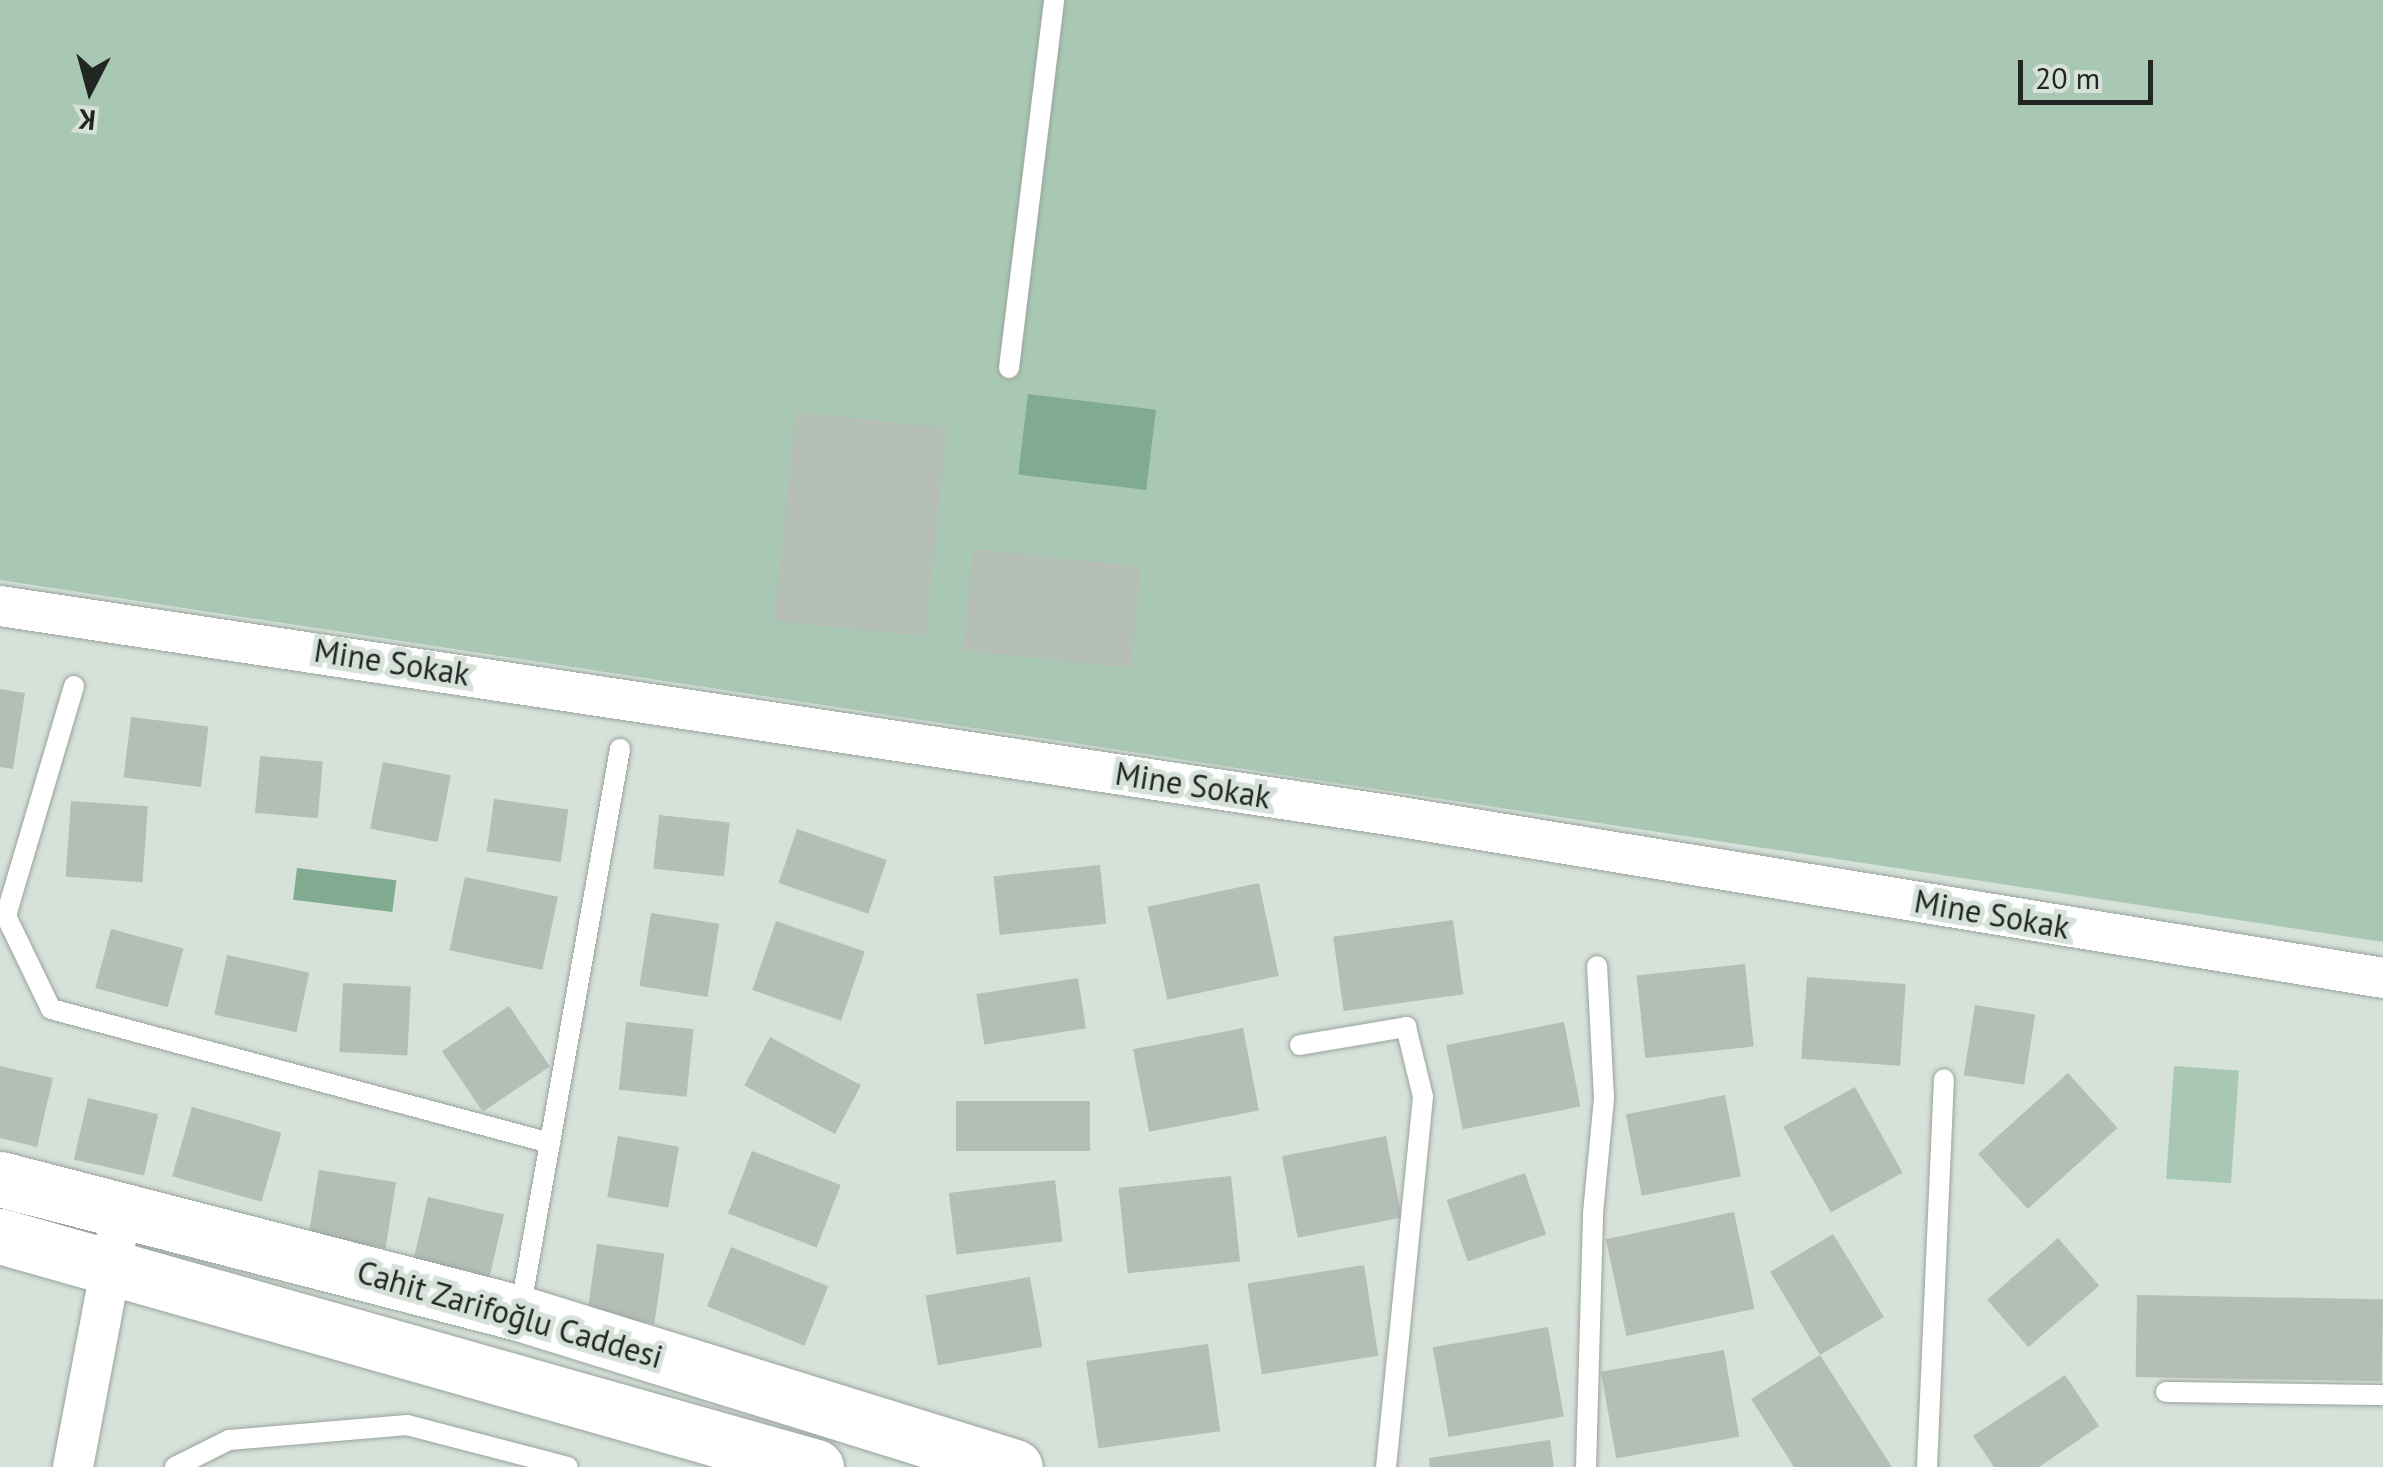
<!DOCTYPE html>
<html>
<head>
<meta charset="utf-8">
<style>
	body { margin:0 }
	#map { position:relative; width:2383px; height:1467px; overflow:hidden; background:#d6e1da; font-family:"PT Sans",sans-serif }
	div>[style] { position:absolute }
	.green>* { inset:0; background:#a9c8b4; transform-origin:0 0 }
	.water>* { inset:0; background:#81ab90; transform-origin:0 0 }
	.building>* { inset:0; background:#b4beb7; transform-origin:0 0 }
	.roads { filter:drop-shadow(0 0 2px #99a39c) drop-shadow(0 0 2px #99a39c) }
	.lane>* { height:20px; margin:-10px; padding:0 10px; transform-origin:10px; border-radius:10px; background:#fff }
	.street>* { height:40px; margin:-20px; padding:0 20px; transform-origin:20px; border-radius:20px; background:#fff }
	.secondary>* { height:55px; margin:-27.5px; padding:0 27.5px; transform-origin:27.5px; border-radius:27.5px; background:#fff }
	span { translate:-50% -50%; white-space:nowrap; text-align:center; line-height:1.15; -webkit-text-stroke:10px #d6e1da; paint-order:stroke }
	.street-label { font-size:32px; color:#222623 }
	.north { position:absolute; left:40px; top:40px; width:100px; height:100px; -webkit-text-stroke:8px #d6e1da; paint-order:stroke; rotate:186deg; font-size:28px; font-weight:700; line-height:40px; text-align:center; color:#222623 }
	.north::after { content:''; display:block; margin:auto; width:35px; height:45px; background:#222623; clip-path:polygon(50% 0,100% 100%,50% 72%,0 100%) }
	.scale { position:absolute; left:2018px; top:60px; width:135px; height:45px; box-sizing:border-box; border:5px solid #222623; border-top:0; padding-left:12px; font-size:30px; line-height:35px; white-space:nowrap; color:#222623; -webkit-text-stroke:8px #d6e1da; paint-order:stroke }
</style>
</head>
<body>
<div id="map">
	<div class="green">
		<i style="clip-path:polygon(0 0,2383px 0,2383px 942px,0 580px)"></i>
		<i style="left:2174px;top:1066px;width:65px;height:113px;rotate:4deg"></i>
	</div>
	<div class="water">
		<i style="left:1028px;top:394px;width:129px;height:81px;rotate:7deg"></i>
		<i style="left:297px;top:868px;width:100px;height:32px;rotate:7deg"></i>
	</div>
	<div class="building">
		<i style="left:796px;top:412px;width:152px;height:210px;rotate:6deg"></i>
		<i style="left:973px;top:549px;width:169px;height:102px;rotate:6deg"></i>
		<i style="clip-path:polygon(0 689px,25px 693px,13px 769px,0 767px)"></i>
		<i style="left:131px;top:717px;width:78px;height:61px;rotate:7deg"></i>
		<i style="left:260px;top:756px;width:63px;height:57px;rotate:5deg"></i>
		<i style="left:383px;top:762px;width:69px;height:68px;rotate:11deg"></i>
		<i style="left:494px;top:799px;width:75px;height:53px;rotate:8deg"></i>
		<i style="left:71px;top:801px;width:77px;height:76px;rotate:4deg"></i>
		<i style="left:659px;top:815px;width:71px;height:54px;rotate:6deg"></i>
		<i style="left:797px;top:829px;width:95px;height:57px;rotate:19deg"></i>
		<i style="left:1100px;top:865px;width:59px;height:107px;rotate:84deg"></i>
		<i style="left:465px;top:877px;width:95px;height:75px;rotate:12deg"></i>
		<i style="left:1259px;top:883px;width:95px;height:114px;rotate:78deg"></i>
		<i style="left:651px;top:913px;width:69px;height:74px;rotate:9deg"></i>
		<i style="left:1453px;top:920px;width:75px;height:121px;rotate:82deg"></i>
		<i style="left:776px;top:921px;width:94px;height:73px;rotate:19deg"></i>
		<i style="left:111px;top:929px;width:75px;height:61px;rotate:15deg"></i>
		<i style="left:227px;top:955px;width:84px;height:61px;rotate:12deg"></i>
		<i style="left:1745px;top:964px;width:83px;height:109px;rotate:84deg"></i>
		<i style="left:1807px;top:977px;width:99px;height:82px;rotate:4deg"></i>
		<i style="left:1078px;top:978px;width:51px;height:103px;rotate:81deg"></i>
		<i style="left:343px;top:983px;width:68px;height:69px;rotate:3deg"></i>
		<i style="left:1975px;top:1005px;width:61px;height:71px;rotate:9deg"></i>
		<i style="left:509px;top:1006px;width:73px;height:81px;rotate:56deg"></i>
		<i style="left:626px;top:1022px;width:68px;height:68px;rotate:6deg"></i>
		<i style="left:1564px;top:1022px;width:86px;height:120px;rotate:79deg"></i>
		<i style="left:1243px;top:1028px;width:84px;height:112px;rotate:79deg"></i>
		<i style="left:770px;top:1037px;width:103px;height:55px;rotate:28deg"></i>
		<i style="clip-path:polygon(0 1066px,53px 1078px,37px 1147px,0 1138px)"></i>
		<i style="left:2068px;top:1073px;width:74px;height:121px;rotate:48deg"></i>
		<i style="left:1855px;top:1087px;width:98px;height:82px;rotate:61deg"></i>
		<i style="left:1725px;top:1095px;width:83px;height:101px;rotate:79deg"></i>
		<i style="left:88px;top:1098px;width:72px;height:63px;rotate:13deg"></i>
		<i style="left:956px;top:1101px;width:134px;height:50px"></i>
		<i style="left:192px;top:1107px;width:93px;height:72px;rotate:16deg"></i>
		<i style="left:618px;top:1136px;width:62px;height:62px;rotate:10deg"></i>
		<i style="left:1386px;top:1136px;width:83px;height:106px;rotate:79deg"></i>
		<i style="left:752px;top:1151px;width:95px;height:67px;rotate:21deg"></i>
		<i style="left:319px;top:1170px;width:78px;height:67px;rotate:9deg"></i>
		<i style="left:1525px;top:1173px;width:65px;height:83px;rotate:71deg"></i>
		<i style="left:1231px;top:1176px;width:86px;height:113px;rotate:84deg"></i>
		<i style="left:1055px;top:1180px;width:62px;height:107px;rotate:83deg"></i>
		<i style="left:428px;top:1197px;width:78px;height:66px;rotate:13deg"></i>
		<i style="left:1734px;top:1212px;width:99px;height:131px;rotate:78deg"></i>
		<i style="clip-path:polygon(1833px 1234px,1884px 1317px,1820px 1355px,1892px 1467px,1794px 1467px,1751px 1399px,1820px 1355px,1770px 1272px)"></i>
		<i style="left:2058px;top:1238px;width:63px;height:94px;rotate:49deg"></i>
		<i style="left:597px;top:1244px;width:68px;height:71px;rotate:8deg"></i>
		<i style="left:731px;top:1247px;width:105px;height:64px;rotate:22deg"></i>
		<i style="left:1364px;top:1265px;width:92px;height:118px;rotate:81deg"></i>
		<i style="left:1030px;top:1277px;width:71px;height:106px;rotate:80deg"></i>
		<i style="left:2137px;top:1295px;width:246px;height:82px;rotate:1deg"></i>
		<i style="left:1548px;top:1327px;width:91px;height:117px;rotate:80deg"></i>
		<i style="left:1208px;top:1344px;width:88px;height:123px;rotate:82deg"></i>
		<i style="left:1724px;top:1350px;width:88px;height:125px;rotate:80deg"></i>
		<i style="clip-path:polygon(2065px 1375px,2099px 1426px,2039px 1467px,1994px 1467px,1973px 1436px)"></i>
		<i style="clip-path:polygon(1550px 1440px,1554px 1467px,1430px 1467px,1429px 1458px)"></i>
	</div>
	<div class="roads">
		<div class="lane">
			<i style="left:1009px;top:368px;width:371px;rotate:-83deg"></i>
			<i style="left:74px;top:686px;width:240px;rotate:106.5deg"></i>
			<i style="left:6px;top:916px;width:103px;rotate:64.2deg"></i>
			<i style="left:51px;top:1009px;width:517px;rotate:15.03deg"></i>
			<i style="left:1300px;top:1045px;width:108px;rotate:-9.6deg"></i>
			<i style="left:1406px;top:1027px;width:72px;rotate:76.3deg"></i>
			<i style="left:1423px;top:1097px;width:372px;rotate:95.7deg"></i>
			<i style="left:520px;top:1311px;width:571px;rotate:-79.91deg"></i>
			<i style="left:2166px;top:1392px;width:217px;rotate:0.8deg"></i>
			<i style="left:175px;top:1467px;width:60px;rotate:-26.6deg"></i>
			<i style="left:229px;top:1440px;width:179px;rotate:-4.8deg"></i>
			<i style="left:407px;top:1425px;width:166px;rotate:14.6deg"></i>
			<i style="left:1586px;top:1467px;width:254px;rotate:-88.4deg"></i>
			<i style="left:1593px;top:1213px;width:116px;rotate:-84.5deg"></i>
			<i style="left:1604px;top:1098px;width:132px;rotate:-93deg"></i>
			<i style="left:1927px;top:1467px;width:388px;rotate:-87.5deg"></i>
		</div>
		<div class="street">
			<i style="left:0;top:606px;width:1411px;rotate:8.56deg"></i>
			<i style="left:1395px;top:816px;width:1001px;rotate:9.31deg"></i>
			<i style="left:73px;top:1467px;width:231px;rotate:-79.3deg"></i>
		</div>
		<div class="secondary">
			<i style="left:0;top:1179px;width:536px;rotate:14.48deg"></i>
			<i style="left:519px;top:1313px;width:519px;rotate:17.25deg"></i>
			<i style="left:0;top:1236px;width:848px;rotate:15.81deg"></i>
		</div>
	</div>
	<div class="street-label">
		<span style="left:392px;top:662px;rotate:9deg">Mine Sokak</span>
		<span style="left:1193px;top:785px;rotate:9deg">Mine Sokak</span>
		<span style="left:1992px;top:914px;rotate:10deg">Mine Sokak</span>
		<span style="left:510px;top:1314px;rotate:16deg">Cahit Zarifoğlu Caddesi</span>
	</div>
	<div class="north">K</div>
	<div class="scale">20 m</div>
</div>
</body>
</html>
